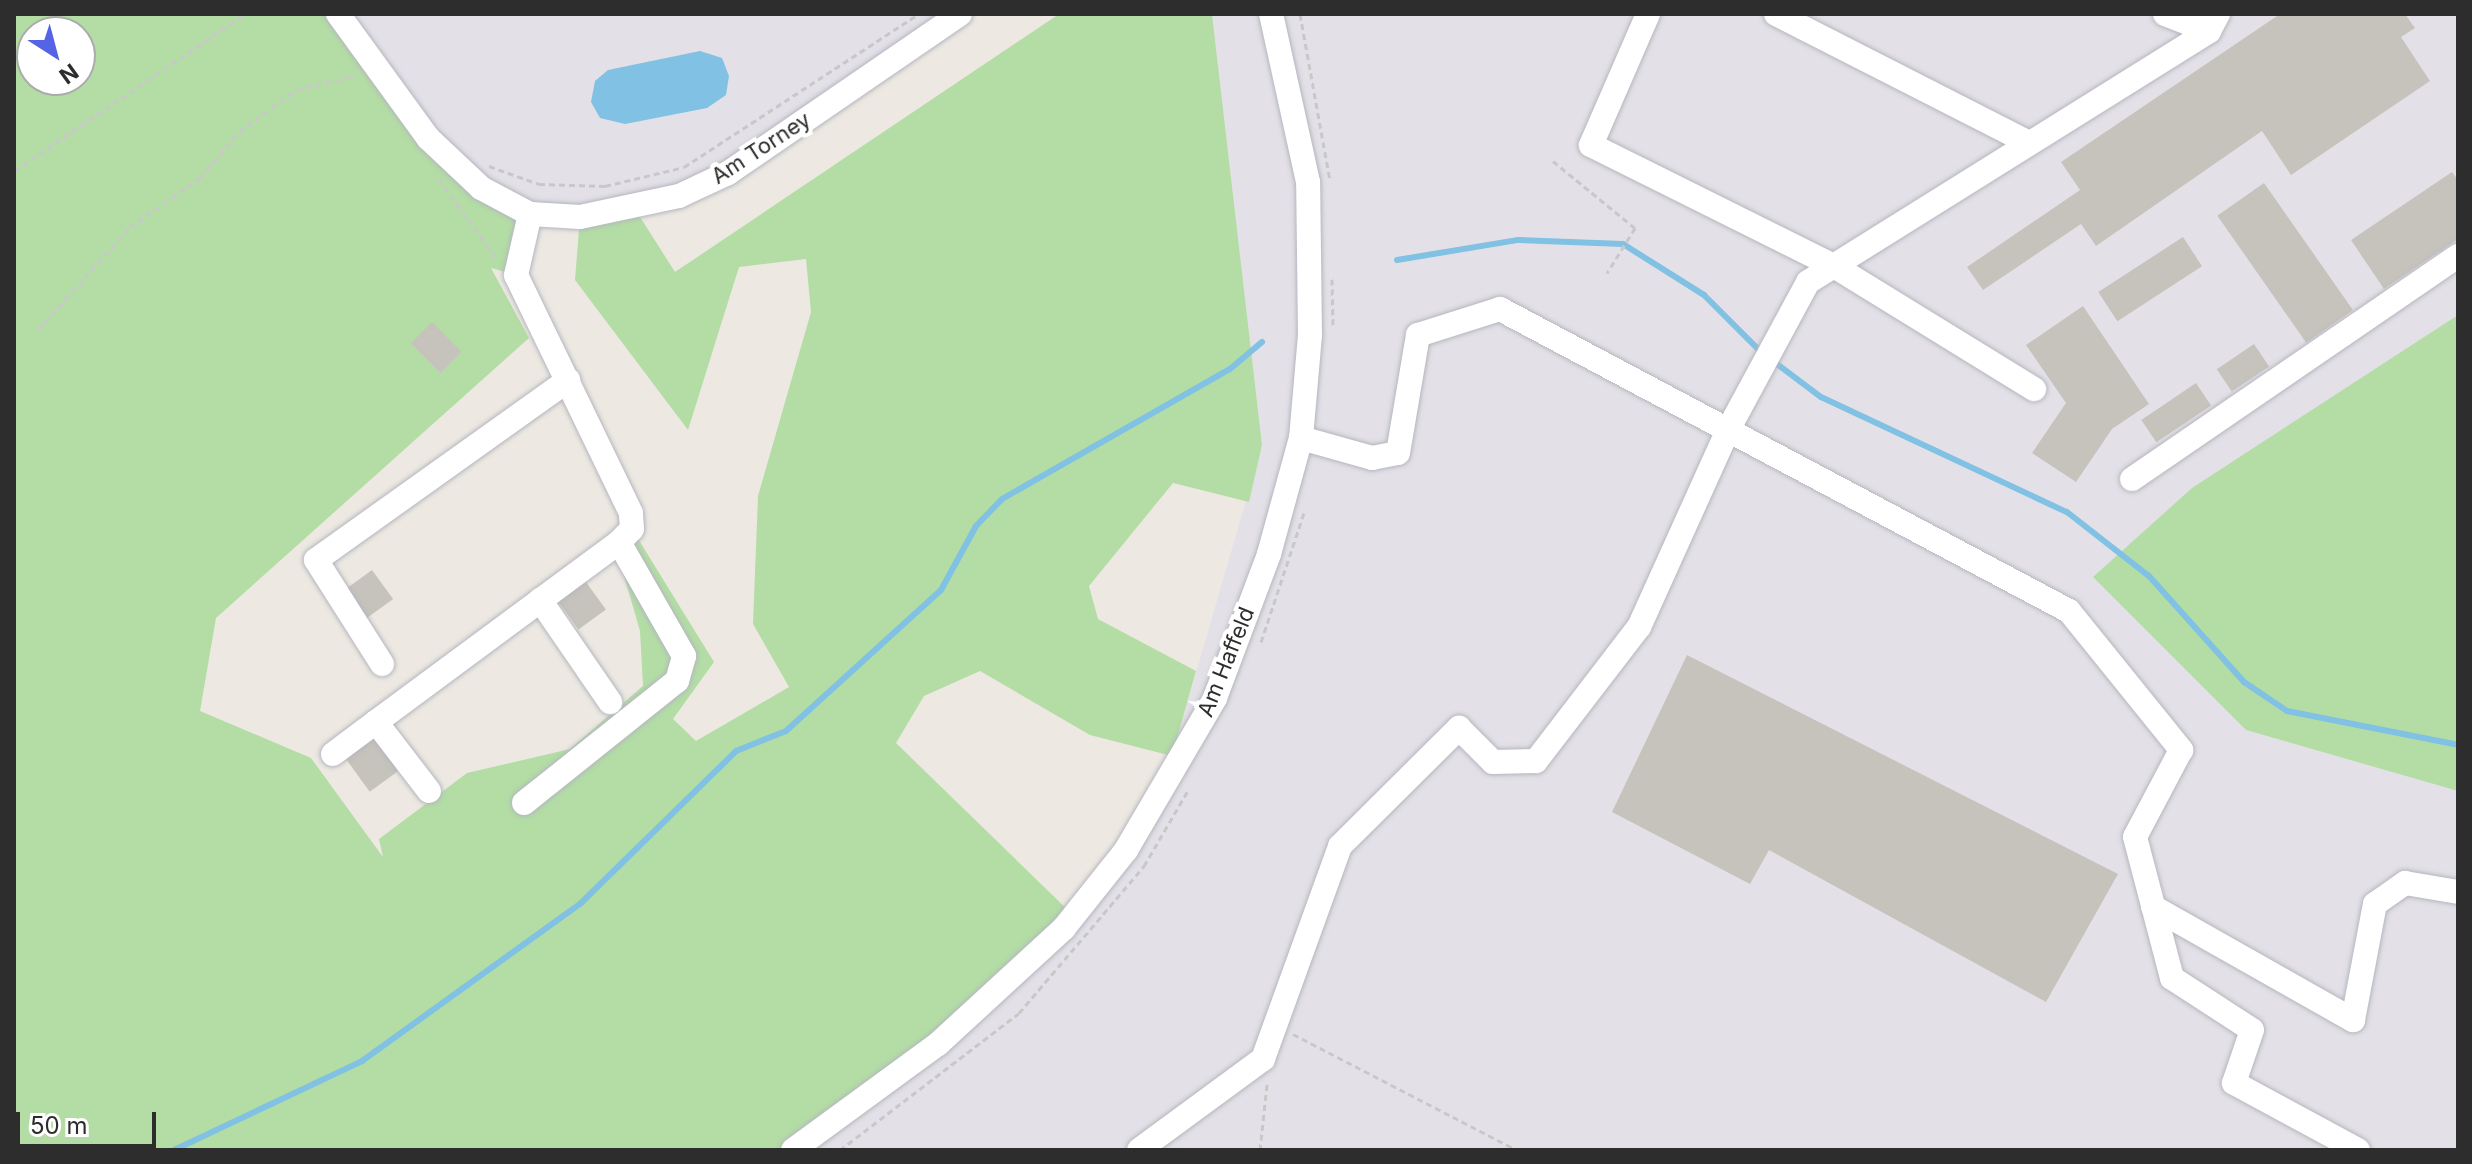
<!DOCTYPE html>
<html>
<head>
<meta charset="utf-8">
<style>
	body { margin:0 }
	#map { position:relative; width:2472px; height:1164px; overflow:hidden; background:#ede9e2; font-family:Inter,sans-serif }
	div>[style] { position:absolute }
	.industrial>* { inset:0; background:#e3e1e7 }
	.green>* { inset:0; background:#b3dda5 }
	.water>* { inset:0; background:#81c1e3 }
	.stream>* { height:6px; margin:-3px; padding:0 3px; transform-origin:3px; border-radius:3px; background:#81c1e3 }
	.building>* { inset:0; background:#c6c3bd; transform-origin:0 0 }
	.path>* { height:3px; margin-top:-1.5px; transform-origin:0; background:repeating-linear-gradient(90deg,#c8c8c8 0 6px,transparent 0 10px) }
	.roads { filter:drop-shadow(0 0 2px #b5b6bf) drop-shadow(0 0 2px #b5b6bf) }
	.minor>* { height:24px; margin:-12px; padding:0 12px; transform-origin:12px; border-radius:12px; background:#fff }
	span { translate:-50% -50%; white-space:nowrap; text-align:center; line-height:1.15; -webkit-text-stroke:8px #fff; paint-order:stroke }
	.street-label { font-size:22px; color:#2d2d2d }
	.frame { position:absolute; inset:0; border:16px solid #2d2d2d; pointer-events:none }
	.north { position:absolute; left:16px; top:16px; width:80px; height:80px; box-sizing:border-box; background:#fff; border:2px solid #ababab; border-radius:50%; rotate:144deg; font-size:22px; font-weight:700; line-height:32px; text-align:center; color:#2d2d2d }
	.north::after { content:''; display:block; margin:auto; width:28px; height:36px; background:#5564e7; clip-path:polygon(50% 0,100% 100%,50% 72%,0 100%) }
	.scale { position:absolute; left:16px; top:1112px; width:140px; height:36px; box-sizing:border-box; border:4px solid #2d2d2d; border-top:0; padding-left:10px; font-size:24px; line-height:28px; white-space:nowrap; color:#2d2d2d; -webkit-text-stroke:6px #fff; paint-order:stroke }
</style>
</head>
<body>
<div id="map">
	<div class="industrial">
		<i style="clip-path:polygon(335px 14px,960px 14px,728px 173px,580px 217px,481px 188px)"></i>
		<i style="clip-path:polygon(1212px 14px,2458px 14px,2458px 315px,2392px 359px,2246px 730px,2458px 791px,2458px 1150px,793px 1150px,999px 991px,1160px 797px,1262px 445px)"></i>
	</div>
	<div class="green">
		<i style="clip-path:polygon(evenodd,14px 14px,335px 14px,428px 138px,530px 214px,516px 275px,491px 268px,529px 338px,216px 618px,200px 711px,311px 758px,383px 857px,379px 839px,467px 773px,570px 749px,643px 686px,640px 631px,622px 569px,608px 550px,632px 529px,714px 662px,673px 719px,696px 741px,789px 687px,753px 624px,758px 496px,811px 312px,806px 259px,739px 267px,688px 430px,575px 280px,580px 217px,635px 209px,675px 272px,1059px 14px,1212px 14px,1262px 445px,1249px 502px,1173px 483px,1089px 586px,1098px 619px,1196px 671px,1172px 756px,1090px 735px,980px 671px,924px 696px,896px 743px,1074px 916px,793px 1150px,14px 1150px,14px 14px,32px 32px,80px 32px,80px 80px,32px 80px,32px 32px)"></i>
		<i style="clip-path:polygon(2458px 315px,2458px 791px,2246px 730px,2093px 577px,2192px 488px)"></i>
	</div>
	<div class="water">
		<i style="clip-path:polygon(700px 51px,722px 58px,729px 76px,726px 95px,707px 108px,625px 124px,600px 118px,591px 102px,595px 81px,608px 70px)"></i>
	</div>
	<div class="stream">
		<i style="left:1397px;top:260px;width:123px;rotate:-9.4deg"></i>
		<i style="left:1518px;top:240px;width:105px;rotate:2.2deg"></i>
		<i style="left:1623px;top:244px;width:96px;rotate:32.2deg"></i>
		<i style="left:1704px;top:295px;width:85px;rotate:45deg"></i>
		<i style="left:1773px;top:361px;width:60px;rotate:36.9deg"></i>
		<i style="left:1821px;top:397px;width:272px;rotate:25.1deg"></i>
		<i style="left:2067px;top:512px;width:104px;rotate:38deg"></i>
		<i style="left:2149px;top:576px;width:142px;rotate:48.1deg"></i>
		<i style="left:2244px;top:682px;width:52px;rotate:34deg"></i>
		<i style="left:2287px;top:711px;width:174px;rotate:11.2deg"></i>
		<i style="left:174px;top:1150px;width:208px;rotate:-25.3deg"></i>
		<i style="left:362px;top:1061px;width:270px;rotate:-35.8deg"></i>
		<i style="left:581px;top:903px;width:217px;rotate:-44.4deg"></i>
		<i style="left:736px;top:751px;width:54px;rotate:-21.8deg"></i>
		<i style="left:786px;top:731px;width:210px;rotate:-42.3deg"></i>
		<i style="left:941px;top:590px;width:73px;rotate:-61.3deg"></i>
		<i style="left:976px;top:526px;width:37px;rotate:-46deg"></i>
		<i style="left:1002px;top:499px;width:262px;rotate:-29.7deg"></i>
		<i style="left:1230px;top:369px;width:42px;rotate:-40.2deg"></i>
	</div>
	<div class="building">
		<i style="clip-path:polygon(2280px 14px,2405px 14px,2415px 28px,2401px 37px,2430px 81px,2291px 175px,2262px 131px,2096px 246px,2081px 224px,1983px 290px,1967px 267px,2080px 190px,2061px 162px)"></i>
		<i style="clip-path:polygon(2452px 172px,2458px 180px,2458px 239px,2384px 289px,2351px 240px)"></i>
		<i style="left:2264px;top:183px;width:155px;height:57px;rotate:55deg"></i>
		<i style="left:2183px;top:237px;width:35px;height:101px;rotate:57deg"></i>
		<i style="clip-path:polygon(2083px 306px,2149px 404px,2112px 429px,2076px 482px,2032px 453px,2066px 403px,2026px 345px)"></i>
		<i style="left:432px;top:322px;width:42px;height:30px;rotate:45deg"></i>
		<i style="left:2254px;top:344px;width:27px;height:45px;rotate:56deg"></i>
		<i style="left:2196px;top:383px;width:27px;height:66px;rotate:56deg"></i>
		<i style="left:372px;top:570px;width:36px;height:34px;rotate:54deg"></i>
		<i style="left:583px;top:578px;width:39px;height:34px;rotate:54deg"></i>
		<i style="clip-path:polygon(1687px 655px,2118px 874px,2046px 1002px,1769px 850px,1750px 884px,1612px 812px)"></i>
		<i style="left:375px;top:736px;width:42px;height:37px;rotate:54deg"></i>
	</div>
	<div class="path">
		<i style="left:1300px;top:14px;width:169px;rotate:79.8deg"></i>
		<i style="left:1553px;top:161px;width:106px;rotate:39.3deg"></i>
		<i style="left:1635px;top:228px;width:53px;rotate:121.9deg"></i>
		<i style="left:489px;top:166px;width:53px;rotate:19.8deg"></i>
		<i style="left:539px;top:184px;width:66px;rotate:1.7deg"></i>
		<i style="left:605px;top:186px;width:81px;rotate:-13.5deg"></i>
		<i style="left:684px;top:167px;width:280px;rotate:-33.1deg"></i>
		<i style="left:14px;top:171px;width:279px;rotate:-34.2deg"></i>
		<i style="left:439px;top:179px;width:100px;rotate:54.4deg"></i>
		<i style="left:1332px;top:279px;width:49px;rotate:88.8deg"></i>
		<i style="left:38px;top:330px;width:138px;rotate:-48.2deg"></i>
		<i style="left:130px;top:227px;width:85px;rotate:-35deg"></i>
		<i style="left:200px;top:178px;width:60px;rotate:-49.7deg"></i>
		<i style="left:239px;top:132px;width:71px;rotate:-36.4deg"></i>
		<i style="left:296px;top:90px;width:62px;rotate:-14deg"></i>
		<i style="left:1261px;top:642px;width:136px;rotate:-71.6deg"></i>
		<i style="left:1293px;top:1034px;width:252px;rotate:27.4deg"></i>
		<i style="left:840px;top:1150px;width:225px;rotate:-37.4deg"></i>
		<i style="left:1019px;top:1013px;width:193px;rotate:-49.6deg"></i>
		<i style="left:1144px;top:866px;width:86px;rotate:-59.8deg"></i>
		<i style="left:1260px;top:1150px;width:66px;rotate:-83.9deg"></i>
	</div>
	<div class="roads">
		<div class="minor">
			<i style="left:338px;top:14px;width:153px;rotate:54deg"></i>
			<i style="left:428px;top:138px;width:73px;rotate:43.3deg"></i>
			<i style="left:481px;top:188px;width:55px;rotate:28deg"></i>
			<i style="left:530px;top:214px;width:50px;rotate:3.4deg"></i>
			<i style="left:580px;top:217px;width:101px;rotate:-12deg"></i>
			<i style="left:679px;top:196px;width:54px;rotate:-25.1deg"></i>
			<i style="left:728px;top:173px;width:281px;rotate:-34.4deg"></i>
			<i style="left:1648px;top:14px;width:143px;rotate:113.5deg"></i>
			<i style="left:1591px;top:145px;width:271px;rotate:26.5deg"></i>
			<i style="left:1834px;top:266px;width:235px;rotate:31.6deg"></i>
			<i style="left:1776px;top:14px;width:284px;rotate:27deg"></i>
			<i style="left:2165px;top:14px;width:47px;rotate:21.1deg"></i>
			<i style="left:1301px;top:438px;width:74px;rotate:15.7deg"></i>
			<i style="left:1372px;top:458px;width:26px;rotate:-11deg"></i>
			<i style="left:1398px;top:453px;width:120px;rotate:-80.4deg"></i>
			<i style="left:1418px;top:335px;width:86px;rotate:-17.6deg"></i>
			<i style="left:1500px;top:309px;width:644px;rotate:27.96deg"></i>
			<i style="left:2069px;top:611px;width:179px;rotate:51.1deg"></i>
			<i style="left:2181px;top:750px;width:98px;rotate:117.9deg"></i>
			<i style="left:2135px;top:837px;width:146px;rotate:75.3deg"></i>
			<i style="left:2172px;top:978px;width:95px;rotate:33deg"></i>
			<i style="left:2252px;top:1030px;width:56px;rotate:108.8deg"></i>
			<i style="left:2234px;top:1083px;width:141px;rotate:28.4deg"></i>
			<i style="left:2132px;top:479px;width:395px;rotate:-34.4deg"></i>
			<i style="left:540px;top:600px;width:124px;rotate:55.5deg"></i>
			<i style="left:382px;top:664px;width:123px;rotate:-122.4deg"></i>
			<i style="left:316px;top:560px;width:310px;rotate:-35.5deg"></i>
			<i style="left:376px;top:722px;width:302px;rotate:-36.5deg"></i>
			<i style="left:333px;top:754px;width:54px;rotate:-36.7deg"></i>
			<i style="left:376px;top:722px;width:87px;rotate:52.5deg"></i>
			<i style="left:524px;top:803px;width:196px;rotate:-38.6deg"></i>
			<i style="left:677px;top:681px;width:26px;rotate:-74deg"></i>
			<i style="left:684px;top:656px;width:131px;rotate:-119.7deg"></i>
			<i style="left:619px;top:542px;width:18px;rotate:-45deg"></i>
			<i style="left:632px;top:529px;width:16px;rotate:-94deg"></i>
			<i style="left:631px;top:513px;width:264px;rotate:-115.8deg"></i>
			<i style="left:516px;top:275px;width:63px;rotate:-77.1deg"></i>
			<i style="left:2153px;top:907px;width:230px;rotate:29.5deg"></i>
			<i style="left:2353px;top:1020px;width:118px;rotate:-79.3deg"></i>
			<i style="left:2375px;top:904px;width:37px;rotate:-35deg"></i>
			<i style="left:2405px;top:883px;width:54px;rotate:9.6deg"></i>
			<i style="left:793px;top:1150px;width:180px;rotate:-36.2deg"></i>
			<i style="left:938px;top:1044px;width:171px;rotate:-42.6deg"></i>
			<i style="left:1064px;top:928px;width:100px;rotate:-51.5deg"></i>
			<i style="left:1126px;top:850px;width:176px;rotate:-59.6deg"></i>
			<i style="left:1215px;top:698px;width:154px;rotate:-69.4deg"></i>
			<i style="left:1269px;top:554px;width:120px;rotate:-74.6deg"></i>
			<i style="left:1301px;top:438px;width:103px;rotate:-85deg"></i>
			<i style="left:1310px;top:335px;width:153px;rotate:-90.7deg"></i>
			<i style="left:1308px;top:182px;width:172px;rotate:-102.4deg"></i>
			<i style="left:1139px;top:1150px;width:154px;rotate:-36.3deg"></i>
			<i style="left:1263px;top:1059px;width:226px;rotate:-70.1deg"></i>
			<i style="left:1340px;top:846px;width:168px;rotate:-44.8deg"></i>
			<i style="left:1459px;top:728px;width:48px;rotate:45deg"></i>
			<i style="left:1493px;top:762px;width:43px;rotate:-1.3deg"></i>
			<i style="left:1536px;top:761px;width:169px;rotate:-52.5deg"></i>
			<i style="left:1639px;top:627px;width:216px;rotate:-65.7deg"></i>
			<i style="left:1728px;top:430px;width:168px;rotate:-61.6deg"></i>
			<i style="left:1808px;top:282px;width:473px;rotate:-32deg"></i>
			<i style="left:2209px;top:31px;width:19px;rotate:-62deg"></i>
		</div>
	</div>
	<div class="street-label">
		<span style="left:761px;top:148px;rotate:-33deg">Am Torney</span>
		<span style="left:1226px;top:662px;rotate:-68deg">Am Haffeld</span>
	</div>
	<div class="frame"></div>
	<div class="north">N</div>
	<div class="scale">50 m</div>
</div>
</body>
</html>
